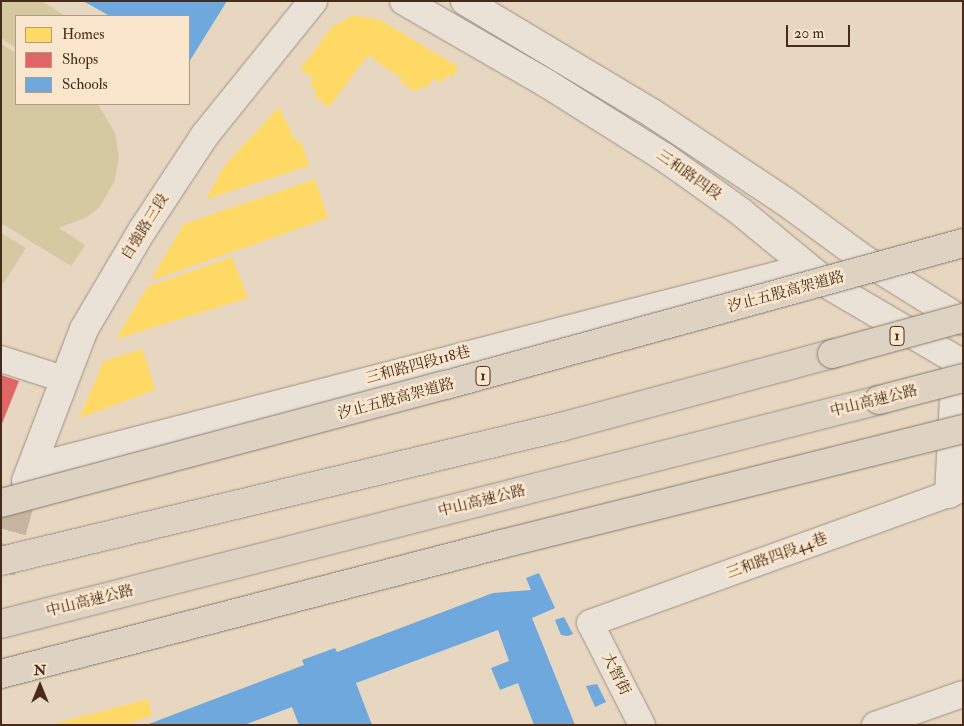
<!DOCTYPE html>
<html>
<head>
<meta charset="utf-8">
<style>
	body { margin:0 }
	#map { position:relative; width:964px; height:726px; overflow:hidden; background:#e7d7c1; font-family:"IM FELL Double Pica","Noto Serif TC",serif }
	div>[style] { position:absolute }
	.green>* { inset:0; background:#d4c9a1 }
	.homes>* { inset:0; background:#ffd966 }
	.shops>* { inset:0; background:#e06666 }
	.schools>* { inset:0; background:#6fa8dc }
	.secondary-tunnel>* { height:28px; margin-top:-14px; transform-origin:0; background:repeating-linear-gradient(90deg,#c7b5a0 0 28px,transparent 0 42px) }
	.roads { filter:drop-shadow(0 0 1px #9e9183) drop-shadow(0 0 1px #9e9183) }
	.street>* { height:26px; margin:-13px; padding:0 13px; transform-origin:13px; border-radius:13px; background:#eae2d7 }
	.secondary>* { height:28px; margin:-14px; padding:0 14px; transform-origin:14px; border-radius:14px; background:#eae2d7 }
	.highway>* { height:28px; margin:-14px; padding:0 14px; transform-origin:14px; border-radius:14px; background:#ded2c2 }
	.bridges { filter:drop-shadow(0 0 1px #877b6d) drop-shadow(0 0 1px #877b6d) }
	.highway-bridge>* { height:28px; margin:-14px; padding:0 14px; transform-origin:14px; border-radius:14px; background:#ded2c2 }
	span { translate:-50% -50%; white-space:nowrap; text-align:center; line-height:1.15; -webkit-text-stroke:5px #fae6cc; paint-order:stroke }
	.shield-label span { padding:1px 4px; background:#fae6cc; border:1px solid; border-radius:4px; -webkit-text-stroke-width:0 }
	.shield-label { font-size:14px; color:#462b1b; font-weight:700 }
	.street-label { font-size:15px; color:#462b1b }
	.frame { position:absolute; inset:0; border:2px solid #462b1b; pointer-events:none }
	.legend { position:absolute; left:15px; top:15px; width:175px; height:90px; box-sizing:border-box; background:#fae6cc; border:1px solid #b29b85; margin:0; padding:6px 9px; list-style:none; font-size:15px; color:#462b1b }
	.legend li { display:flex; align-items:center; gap:10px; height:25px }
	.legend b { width:25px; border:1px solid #b29b85 }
	.north { position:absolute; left:15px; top:661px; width:50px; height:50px; -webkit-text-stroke:4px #fae6cc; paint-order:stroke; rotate:0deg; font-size:14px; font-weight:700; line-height:20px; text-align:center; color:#462b1b }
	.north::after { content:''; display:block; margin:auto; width:18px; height:22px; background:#462b1b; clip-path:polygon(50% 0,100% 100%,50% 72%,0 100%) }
	.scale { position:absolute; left:786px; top:25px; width:64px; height:22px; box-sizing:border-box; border:2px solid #462b1b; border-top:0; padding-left:6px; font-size:15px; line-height:18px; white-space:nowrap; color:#462b1b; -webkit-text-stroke:4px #fae6cc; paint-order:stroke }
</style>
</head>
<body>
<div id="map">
	<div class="green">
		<i style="clip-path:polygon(1px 1px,42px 1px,65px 16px,16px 16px,16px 48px,1px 38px)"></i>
		<i style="clip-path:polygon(1px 44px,16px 53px,16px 104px,98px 104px,115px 133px,119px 158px,114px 182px,99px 208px,87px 217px,59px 228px,85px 245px,71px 266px,1px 223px)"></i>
		<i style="clip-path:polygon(1px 233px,26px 248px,1px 287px)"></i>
	</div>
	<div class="homes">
		<i style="clip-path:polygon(353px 15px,380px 20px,459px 67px,451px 78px,447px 75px,441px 83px,434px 78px,426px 88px,423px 86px,415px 92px,399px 80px,402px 76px,397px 76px,368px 55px,329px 107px,315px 96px,315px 89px,309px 85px,314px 79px,300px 69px,332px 27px)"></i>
		<i style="clip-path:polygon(279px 107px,296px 142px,301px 141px,309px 166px,206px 199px,224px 166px)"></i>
		<i style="clip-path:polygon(315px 179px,328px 218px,150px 281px,184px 224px)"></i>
		<i style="clip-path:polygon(232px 257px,248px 298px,116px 339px,147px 287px)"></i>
		<i style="clip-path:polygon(143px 349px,155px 390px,79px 418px,104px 361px)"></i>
		<i style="clip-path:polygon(148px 699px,152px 715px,124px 725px,49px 725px)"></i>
	</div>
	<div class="shops">
		<i style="clip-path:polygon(1px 375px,19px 381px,1px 426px)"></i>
	</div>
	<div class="schools">
		<i style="clip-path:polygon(83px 1px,227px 1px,189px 62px,189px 16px,110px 16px)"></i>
		<i style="clip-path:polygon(539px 573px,555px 608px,532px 618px,575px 725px,534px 725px,518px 683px,500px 690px,491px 668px,509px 661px,498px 630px,356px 683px,372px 725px,299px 725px,292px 707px,244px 725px,146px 725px,304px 665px,302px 660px,335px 648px,337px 652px,493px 593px,531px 590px,526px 578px)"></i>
		<i style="clip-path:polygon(564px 617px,573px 634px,568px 636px,561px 635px,555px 620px)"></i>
		<i style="clip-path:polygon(597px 684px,606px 702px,595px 707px,586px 686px)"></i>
	</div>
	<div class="secondary-tunnel">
		<i style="left:1px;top:572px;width:94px;rotate:-74.6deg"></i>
	</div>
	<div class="roads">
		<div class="street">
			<i style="left:1px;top:359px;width:65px;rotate:17.9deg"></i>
			<i style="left:31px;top:467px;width:801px;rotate:-14.45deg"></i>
			<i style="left:642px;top:725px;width:114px;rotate:-117deg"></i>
			<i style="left:590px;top:623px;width:396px;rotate:-19.8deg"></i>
			<i style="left:875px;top:725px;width:93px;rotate:-19.4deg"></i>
		</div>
		<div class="secondary">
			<i style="left:404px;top:1px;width:164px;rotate:30deg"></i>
			<i style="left:546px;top:83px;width:139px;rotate:32.1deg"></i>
			<i style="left:664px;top:157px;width:95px;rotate:35.5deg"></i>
			<i style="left:741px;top:212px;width:118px;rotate:39.5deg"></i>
			<i style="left:832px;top:287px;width:152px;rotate:30.4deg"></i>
			<i style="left:465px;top:1px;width:218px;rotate:30.9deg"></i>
			<i style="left:652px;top:113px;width:161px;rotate:33.6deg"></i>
			<i style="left:786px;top:202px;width:98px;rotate:36.3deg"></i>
			<i style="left:865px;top:260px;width:115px;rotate:31.9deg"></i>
			<i style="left:26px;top:481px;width:163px;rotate:-69.1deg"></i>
			<i style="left:84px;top:329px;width:116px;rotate:-59.5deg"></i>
			<i style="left:143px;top:229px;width:113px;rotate:-56.6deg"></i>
			<i style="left:205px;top:135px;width:172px;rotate:-51.1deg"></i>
			<i style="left:949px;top:494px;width:134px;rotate:-87deg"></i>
		</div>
		<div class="highway">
			<i style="left:1px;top:561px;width:576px;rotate:-13.46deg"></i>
			<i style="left:561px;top:427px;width:281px;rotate:-15.1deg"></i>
			<i style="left:1px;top:624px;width:906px;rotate:-14.31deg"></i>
		</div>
	</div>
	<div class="bridges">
		<div class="highway-bridge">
			<i style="left:832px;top:354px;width:136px;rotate:-15.4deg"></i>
			<i style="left:879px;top:400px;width:87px;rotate:-14.7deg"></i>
			<i style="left:1px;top:503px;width:460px;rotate:-14.9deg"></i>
			<i style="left:446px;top:385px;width:536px;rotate:-15.36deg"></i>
			<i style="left:1px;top:674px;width:518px;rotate:-14.55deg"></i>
			<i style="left:502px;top:544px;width:475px;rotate:-14deg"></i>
		</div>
	</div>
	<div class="shield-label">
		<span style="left:897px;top:336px">1</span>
		<span style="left:483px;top:376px">1</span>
	</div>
	<div class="street-label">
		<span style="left:689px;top:175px;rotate:35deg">三和路四段</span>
		<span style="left:145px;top:227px;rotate:-58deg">自強路三段</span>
		<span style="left:786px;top:292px;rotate:-15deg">汐止五股高架道路</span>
		<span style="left:418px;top:365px;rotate:-15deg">三和路四段118巷</span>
		<span style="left:396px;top:399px;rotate:-15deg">汐止五股高架道路</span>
		<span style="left:874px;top:401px;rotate:-14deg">中山高速公路</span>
		<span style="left:482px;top:501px;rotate:-14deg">中山高速公路</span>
		<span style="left:777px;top:556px;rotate:-20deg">三和路四段44巷</span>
		<span style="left:90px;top:601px;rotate:-14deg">中山高速公路</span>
		<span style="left:616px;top:674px;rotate:63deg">大智街</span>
	</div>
	<div class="frame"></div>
	<ul class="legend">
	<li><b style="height:14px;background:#ffd966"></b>Homes</li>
	<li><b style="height:14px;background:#e06666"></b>Shops</li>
	<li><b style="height:14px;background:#6fa8dc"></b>Schools</li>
	</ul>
	<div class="north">N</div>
	<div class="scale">20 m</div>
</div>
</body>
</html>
